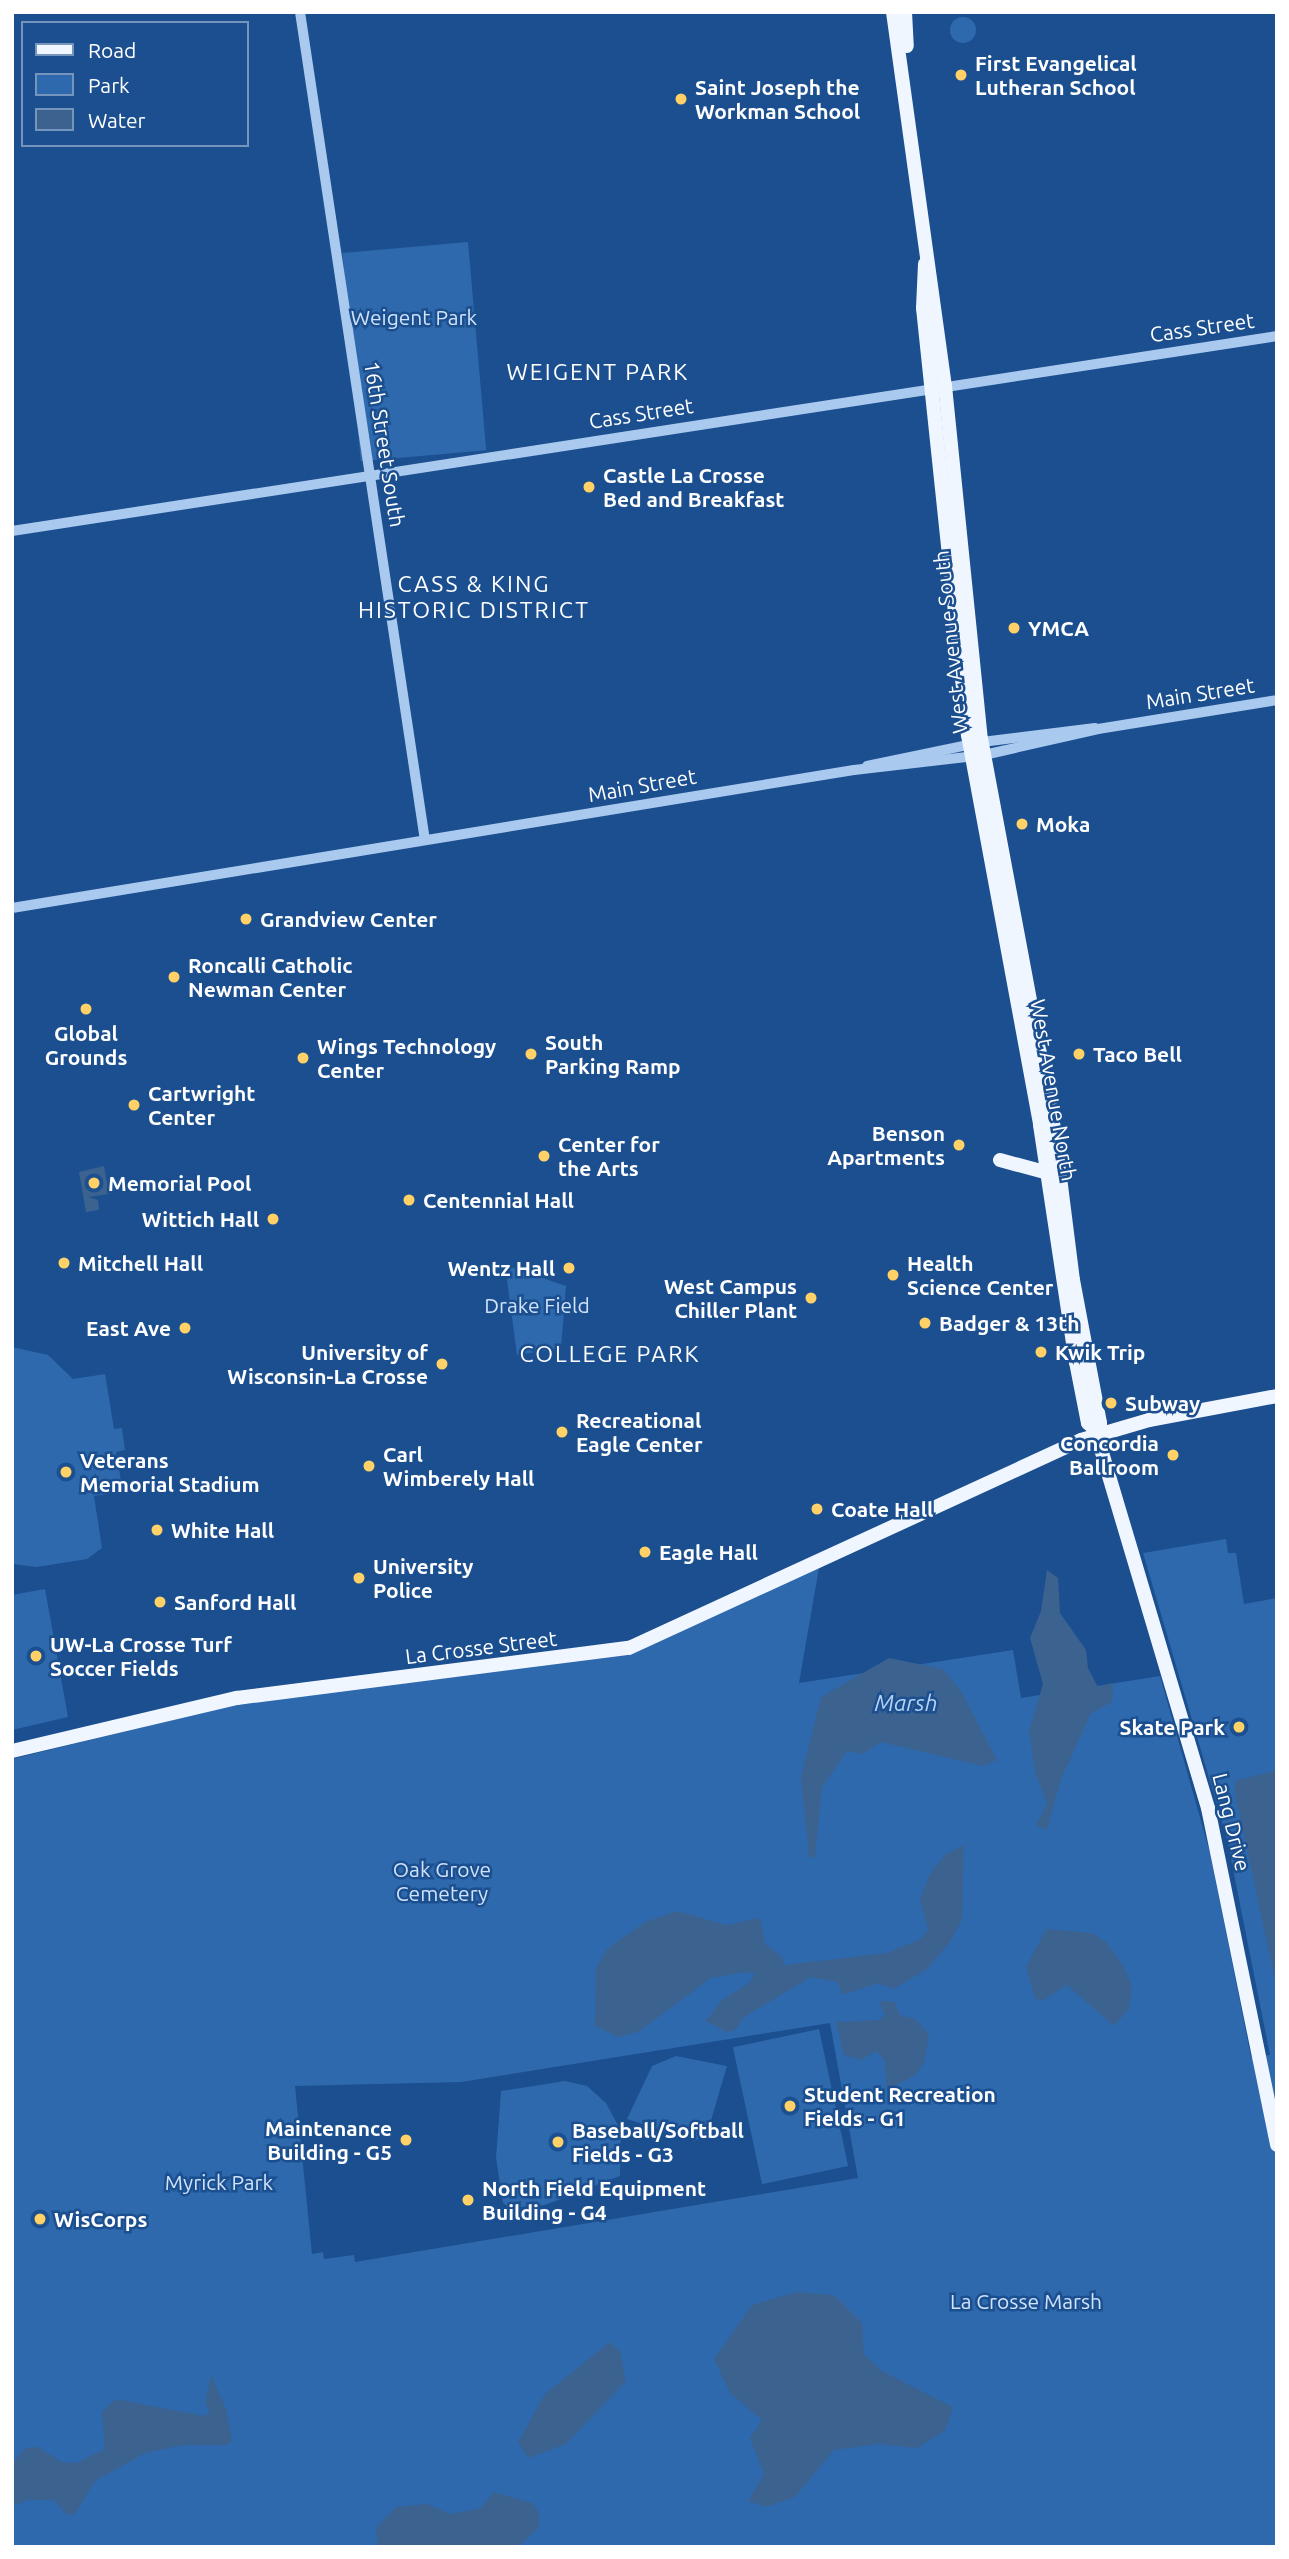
<!DOCTYPE html>
<html>
<head>
<meta charset="utf-8">
<style>
	body { margin:0 }
	#map { position:relative; width:1289px; height:2559px; overflow:hidden; background:#1b4f8f; font-family:Ubuntu,sans-serif }
	div>[style] { position:absolute }
	.green>* { inset:0; background:#2e69ad; transform-origin:0 0 }
	.round { border-radius:50% }
	.water>* { inset:0; background:#3c6290 }
	.tertiary>* { height:10px; margin:-5px; padding:0 5px; transform-origin:5px; border-radius:5px; background:#a9c9ee }
	.primary>* { height:14px; margin:-7px; padding:0 7px; transform-origin:7px; border-radius:7px; background:#f0f6ff }
	.dots>* { width:19px; height:19px; translate:-50% -50%; box-sizing:border-box; border:4px solid #1b4f8f; border-radius:50% }
	span { translate:-50% -50%; white-space:nowrap; text-align:center; line-height:1.15; -webkit-text-stroke:5px #1b4f8f; paint-order:stroke }
	.poi-label { font-size:21px; color:#fff; font-weight:700 }
	.left { translate:0 -50%; text-align:left }
	.right { translate:-100% -50%; text-align:right }
	.park-label { font-size:21px; color:#cfe3fa }
	.street-label { font-size:21px; color:#fff }
	.neighbourhood-label { font-size:23px; color:#fff; letter-spacing:2px }
	.water-label { font-size:23px; color:#b5d3f5; font-style:italic }
	.frame { position:absolute; inset:0; border:14px solid #fff; pointer-events:none }
	.legend { position:absolute; left:21px; top:21px; width:228px; height:126px; box-sizing:border-box; background:#1b4f8f; border:2px solid #7695bc; margin:0; padding:9px 12px; list-style:none; font-size:21px; color:#fff }
	.legend li { display:flex; align-items:center; gap:14px; height:35px }
	.legend b { width:35px; border:2px solid #7695bc }
</style>
</head>
<body>
<div id="map">
	<div class="green">
		<i class="round" style="left:950px;top:17px;width:26px;height:26px"></i>
		<i style="left:468px;top:242px;width:209px;height:126px;rotate:85deg"></i>
		<i style="clip-path:polygon(505px 1265px,566px 1286px,561px 1348px,517px 1355px)"></i>
		<i style="clip-path:polygon(12px 1347px,48px 1355px,73px 1379px,105px 1374px,114px 1429px,122px 1428px,125px 1450px,116px 1452px,123px 1492px,94px 1496px,102px 1548px,87px 1559px,37px 1567px,12px 1564px)"></i>
		<i style="clip-path:polygon(evenodd,1226px 1539px,1228px 1553px,1236px 1553px,1244px 1604px,1277px 1598px,1277px 2547px,12px 2547px,12px 1759px,243px 1703px,629px 1654px,819px 1568px,799px 1683px,1013px 1650px,1021px 1698px,1160px 1676px,1210px 1853px,1251px 2057px,1270px 2055px,1227px 1839px,1143px 1553px,1226px 1539px,830px 2023px,858px 2178px,355px 2262px,354px 2255px,324px 2259px,323px 2252px,312px 2254px,295px 2086px,461px 2082px,830px 2023px)"></i>
		<i style="clip-path:polygon(45px 1589px,68px 1717px,12px 1730px,12px 1595px)"></i>
		<i style="left:819px;top:2029px;width:140px;height:88px;rotate:78deg"></i>
		<i style="clip-path:polygon(676px 2056px,727px 2066px,707px 2134px,695px 2141px,627px 2119px,652px 2066px)"></i>
		<i style="clip-path:polygon(565px 2081px,587px 2086px,606px 2103px,621px 2131px,620px 2176px,545px 2205px,510px 2208px,503px 2203px,496px 2158px,501px 2091px)"></i>
	</div>
	<div class="water">
		<i style="clip-path:polygon(104px 1166px,109px 1194px,89px 1197px,98px 1200px,99px 1210px,86px 1212px,79px 1172px)"></i>
		<i style="clip-path:polygon(1047px 1570px,1058px 1578px,1060px 1613px,1086px 1650px,1088px 1668px,1098px 1687px,1112px 1683px,1113px 1689px,1112px 1702px,1091px 1713px,1061px 1779px,1047px 1830px,1036px 1825px,1047px 1804px,1035px 1772px,1029px 1731px,1043px 1684px,1030px 1638px,1041px 1611px)"></i>
		<i style="clip-path:polygon(889px 1658px,943px 1669px,961px 1691px,997px 1760px,983px 1766px,881px 1742px,862px 1754px,847px 1751px,822px 1787px,815px 1857px,809px 1857px,801px 1777px,821px 1697px)"></i>
		<i style="clip-path:polygon(1277px 1770px,1277px 1989px,1235px 1794px,1235px 1781px)"></i>
		<i style="clip-path:polygon(964px 1845px,962px 1920px,950px 1942px,926px 1970px,893px 1989px,878px 1983px,843px 1995px,837px 1982px,811px 1977px,744px 2017px,735px 2030px,727px 2032px,706px 2021px,721px 2001px,749px 1983px,755px 1974px,746px 1972px,711px 1978px,638px 2032px,618px 2037px,595px 2026px,596px 1969px,607px 1949px,645px 1922px,677px 1911px,726px 1925px,760px 1918px,765px 1944px,782px 1957px,784px 1965px,887px 1953px,921px 1939px,928px 1929px,920px 1899px,930px 1874px,945px 1855px)"></i>
		<i style="clip-path:polygon(1046px 1929px,1092px 1933px,1106px 1942px,1123px 1965px,1132px 1986px,1129px 2009px,1114px 2026px,1067px 1985px,1040px 2002px,1035px 1998px,1026px 1967px)"></i>
		<i style="clip-path:polygon(879px 2001px,895px 2002px,900px 2015px,915px 2019px,929px 2034px,924px 2063px,915px 2075px,887px 2090px,885px 2060px,876px 2051px,861px 2060px,844px 2055px,836px 2022px,879px 2020px,885px 2015px)"></i>
		<i style="clip-path:polygon(797px 2292px,834px 2295px,862px 2323px,864px 2354px,882px 2371px,953px 2407px,945px 2431px,917px 2448px,878px 2444px,834px 2450px,795px 2497px,766px 2507px,748px 2501px,764px 2474px,750px 2438px,762px 2420px,730px 2393px,714px 2359px,752px 2305px)"></i>
		<i style="clip-path:polygon(610px 2342px,620px 2352px,626px 2381px,566px 2444px,528px 2458px,518px 2442px,545px 2394px)"></i>
		<i style="clip-path:polygon(211px 2375px,226px 2409px,232px 2441px,227px 2445px,183px 2445px,145px 2453px,95px 2481px,75px 2514px,67px 2515px,54px 2500px,27px 2500px,12px 2507px,12px 2464px,25px 2448px,38px 2447px,62px 2462px,76px 2463px,105px 2449px,102px 2412px,115px 2399px,204px 2416px,210px 2412px,205px 2403px)"></i>
		<i style="clip-path:polygon(494px 2492px,532px 2503px,539px 2512px,539px 2527px,518px 2547px,378px 2547px,376px 2528px,396px 2507px,427px 2504px,451px 2514px,481px 2508px)"></i>
	</div>
	<div class="tertiary">
		<i style="left:300px;top:12px;width:837px;rotate:81.42deg"></i>
		<i style="left:12px;top:531px;width:1280px;rotate:-8.76deg"></i>
		<i style="left:867px;top:766px;width:117px;rotate:-11.8deg"></i>
		<i style="left:982px;top:742px;width:114px;rotate:-7.1deg"></i>
		<i style="left:12px;top:908px;width:853px;rotate:-9.31deg"></i>
		<i style="left:854px;top:770px;width:131px;rotate:-6.6deg"></i>
		<i style="left:984px;top:755px;width:117px;rotate:-12.8deg"></i>
		<i style="left:1098px;top:729px;width:181px;rotate:-9.2deg"></i>
	</div>
	<div class="primary">
		<i style="left:893px;top:12px;width:378px;rotate:82.1deg"></i>
		<i style="left:945px;top:386px;width:349px;rotate:84.2deg"></i>
		<i style="left:980px;top:733px;width:404px;rotate:79.4deg"></i>
		<i style="left:1054px;top:1130px;width:151px;rotate:82.8deg"></i>
		<i style="left:1073px;top:1280px;width:146px;rotate:79.3deg"></i>
		<i style="left:1100px;top:1423px;width:8px;rotate:130deg"></i>
		<i style="left:905px;top:12px;width:34px;rotate:87deg"></i>
		<i style="left:925px;top:264px;width:44px;rotate:92.6deg"></i>
		<i style="left:923px;top:308px;width:429px;rotate:84deg"></i>
		<i style="left:968px;top:735px;width:397px;rotate:79.5deg"></i>
		<i style="left:1040px;top:1125px;width:240px;rotate:81.4deg"></i>
		<i style="left:1076px;top:1362px;width:62px;rotate:78.9deg"></i>
		<i style="left:1088px;top:1423px;width:9px;rotate:41deg"></i>
		<i style="left:1095px;top:1429px;width:395px;rotate:73.4deg"></i>
		<i style="left:1208px;top:1808px;width:344px;rotate:78.4deg"></i>
		<i style="left:1000px;top:1160px;width:50px;rotate:15.2deg"></i>
		<i style="left:12px;top:1751px;width:231px;rotate:-13.3deg"></i>
		<i style="left:237px;top:1698px;width:395px;rotate:-7.3deg"></i>
		<i style="left:629px;top:1648px;width:498px;rotate:-24.7deg"></i>
		<i style="left:1081px;top:1440px;width:71px;rotate:-16.4deg"></i>
		<i style="left:1149px;top:1420px;width:130px;rotate:-10.6deg"></i>
	</div>
	<div class="dots">
		<i style="left:961px;top:75px;background:#ffd166"></i>
		<i style="left:681px;top:99px;background:#ffd166"></i>
		<i style="left:589px;top:487px;background:#ffd166"></i>
		<i style="left:1014px;top:628px;background:#ffd166"></i>
		<i style="left:1022px;top:824px;background:#ffd166"></i>
		<i style="left:246px;top:919px;background:#ffd166"></i>
		<i style="left:174px;top:977px;background:#ffd166"></i>
		<i style="left:86px;top:1009px;background:#ffd166"></i>
		<i style="left:531px;top:1054px;background:#ffd166"></i>
		<i style="left:1079px;top:1054px;background:#ffd166"></i>
		<i style="left:303px;top:1058px;background:#ffd166"></i>
		<i style="left:134px;top:1105px;background:#ffd166"></i>
		<i style="left:959px;top:1145px;background:#ffd166"></i>
		<i style="left:544px;top:1156px;background:#ffd166"></i>
		<i style="left:94px;top:1183px;background:#ffd166"></i>
		<i style="left:409px;top:1200px;background:#ffd166"></i>
		<i style="left:273px;top:1219px;background:#ffd166"></i>
		<i style="left:64px;top:1263px;background:#ffd166"></i>
		<i style="left:569px;top:1268px;background:#ffd166"></i>
		<i style="left:893px;top:1275px;background:#ffd166"></i>
		<i style="left:811px;top:1298px;background:#ffd166"></i>
		<i style="left:925px;top:1323px;background:#ffd166"></i>
		<i style="left:185px;top:1328px;background:#ffd166"></i>
		<i style="left:1041px;top:1352px;background:#ffd166"></i>
		<i style="left:442px;top:1364px;background:#ffd166"></i>
		<i style="left:1111px;top:1403px;background:#ffd166"></i>
		<i style="left:562px;top:1432px;background:#ffd166"></i>
		<i style="left:1173px;top:1455px;background:#ffd166"></i>
		<i style="left:369px;top:1466px;background:#ffd166"></i>
		<i style="left:66px;top:1472px;background:#ffd166"></i>
		<i style="left:817px;top:1509px;background:#ffd166"></i>
		<i style="left:157px;top:1530px;background:#ffd166"></i>
		<i style="left:645px;top:1552px;background:#ffd166"></i>
		<i style="left:359px;top:1578px;background:#ffd166"></i>
		<i style="left:160px;top:1602px;background:#ffd166"></i>
		<i style="left:36px;top:1656px;background:#ffd166"></i>
		<i style="left:1239px;top:1727px;background:#ffd166"></i>
		<i style="left:790px;top:2106px;background:#ffd166"></i>
		<i style="left:406px;top:2140px;background:#ffd166"></i>
		<i style="left:558px;top:2142px;background:#ffd166"></i>
		<i style="left:468px;top:2200px;background:#ffd166"></i>
		<i style="left:40px;top:2219px;background:#ffd166"></i>
	</div>
	<div class="poi-label">
		<span class="left" style="left:975px;top:75px">First Evangelical<br>Lutheran School</span>
		<span class="left" style="left:695px;top:99px">Saint Joseph the<br>Workman School</span>
		<span class="left" style="left:603px;top:487px">Castle La Crosse<br>Bed and Breakfast</span>
		<span class="left" style="left:1028px;top:628px">YMCA</span>
		<span class="left" style="left:1036px;top:824px">Moka</span>
		<span class="left" style="left:260px;top:919px">Grandview Center</span>
		<span class="left" style="left:188px;top:977px">Roncalli Catholic<br>Newman Center</span>
		<span style="left:86px;top:1045px">Global<br>Grounds</span>
		<span class="left" style="left:545px;top:1054px">South<br>Parking Ramp</span>
		<span class="left" style="left:317px;top:1058px">Wings Technology<br>Center</span>
		<span class="left" style="left:1093px;top:1054px">Taco Bell</span>
		<span class="left" style="left:148px;top:1105px">Cartwright<br>Center</span>
		<span class="right" style="left:945px;top:1145px">Benson<br>Apartments</span>
		<span class="left" style="left:558px;top:1156px">Center for<br>the Arts</span>
		<span class="left" style="left:108px;top:1183px">Memorial Pool</span>
		<span class="left" style="left:423px;top:1200px">Centennial Hall</span>
		<span class="right" style="left:259px;top:1219px">Wittich Hall</span>
		<span class="left" style="left:78px;top:1263px">Mitchell Hall</span>
		<span class="left" style="left:907px;top:1275px">Health<br>Science Center</span>
		<span class="right" style="left:555px;top:1268px">Wentz Hall</span>
		<span class="right" style="left:797px;top:1298px">West Campus<br>Chiller Plant</span>
		<span class="left" style="left:939px;top:1323px">Badger &amp; 13th</span>
		<span class="right" style="left:171px;top:1328px">East Ave</span>
		<span class="right" style="left:428px;top:1364px">University of<br>Wisconsin-La Crosse</span>
		<span class="left" style="left:1055px;top:1352px">Kwik Trip</span>
		<span class="left" style="left:1125px;top:1403px">Subway</span>
		<span class="left" style="left:576px;top:1432px">Recreational<br>Eagle Center</span>
		<span class="right" style="left:1159px;top:1455px">Concordia<br>Ballroom</span>
		<span class="left" style="left:383px;top:1466px">Carl<br>Wimberely Hall</span>
		<span class="left" style="left:80px;top:1472px">Veterans<br>Memorial Stadium</span>
		<span class="left" style="left:831px;top:1509px">Coate Hall</span>
		<span class="left" style="left:171px;top:1530px">White Hall</span>
		<span class="left" style="left:659px;top:1552px">Eagle Hall</span>
		<span class="left" style="left:373px;top:1578px">University<br>Police</span>
		<span class="left" style="left:174px;top:1602px">Sanford Hall</span>
		<span class="left" style="left:50px;top:1656px">UW-La Crosse Turf<br>Soccer Fields</span>
		<span class="right" style="left:1225px;top:1727px">Skate Park</span>
		<span class="left" style="left:804px;top:2106px">Student Recreation<br>Fields - G1</span>
		<span class="right" style="left:392px;top:2140px">Maintenance<br>Building - G5</span>
		<span class="left" style="left:572px;top:2142px">Baseball/Softball<br>Fields - G3</span>
		<span class="left" style="left:482px;top:2200px">North Field Equipment<br>Building - G4</span>
		<span class="left" style="left:54px;top:2219px">WisCorps</span>
	</div>
	<div class="park-label">
		<span style="left:414px;top:317px">Weigent Park</span>
		<span style="left:537px;top:1305px">Drake Field</span>
		<span style="left:442px;top:1881px">Oak Grove<br>Cemetery</span>
		<span style="left:219px;top:2182px">Myrick Park</span>
		<span style="left:1026px;top:2301px">La Crosse Marsh</span>
	</div>
	<div class="street-label">
		<span style="left:1202px;top:327px;rotate:-8deg">Cass Street</span>
		<span style="left:641px;top:413px;rotate:-9deg">Cass Street</span>
		<span style="left:385px;top:444px;rotate:81deg">16th Street South</span>
		<span style="left:950px;top:642px;rotate:-96deg">West Avenue South</span>
		<span style="left:1200px;top:693px;rotate:-9deg">Main Street</span>
		<span style="left:642px;top:785px;rotate:-10deg">Main Street</span>
		<span style="left:1054px;top:1090px;rotate:80deg">West Avenue North</span>
		<span style="left:481px;top:1647px;rotate:-7deg">La Crosse Street</span>
		<span style="left:1232px;top:1822px;rotate:76deg">Lang Drive</span>
	</div>
	<div class="neighbourhood-label">
		<span style="left:598px;top:372px">WEIGENT PARK</span>
		<span style="left:474px;top:597px">CASS &amp; KING<br>HISTORIC DISTRICT</span>
		<span style="left:610px;top:1354px">COLLEGE PARK</span>
	</div>
	<div class="water-label">
		<span style="left:906px;top:1703px">Marsh</span>
	</div>
	<div class="frame"></div>
	<ul class="legend">
	<li><b style="height:9px;background:#f0f6ff"></b>Road</li>
	<li><b style="height:19px;background:#2e69ad"></b>Park</li>
	<li><b style="height:19px;background:#3c6290"></b>Water</li>
	</ul>
</div>
</body>
</html>
